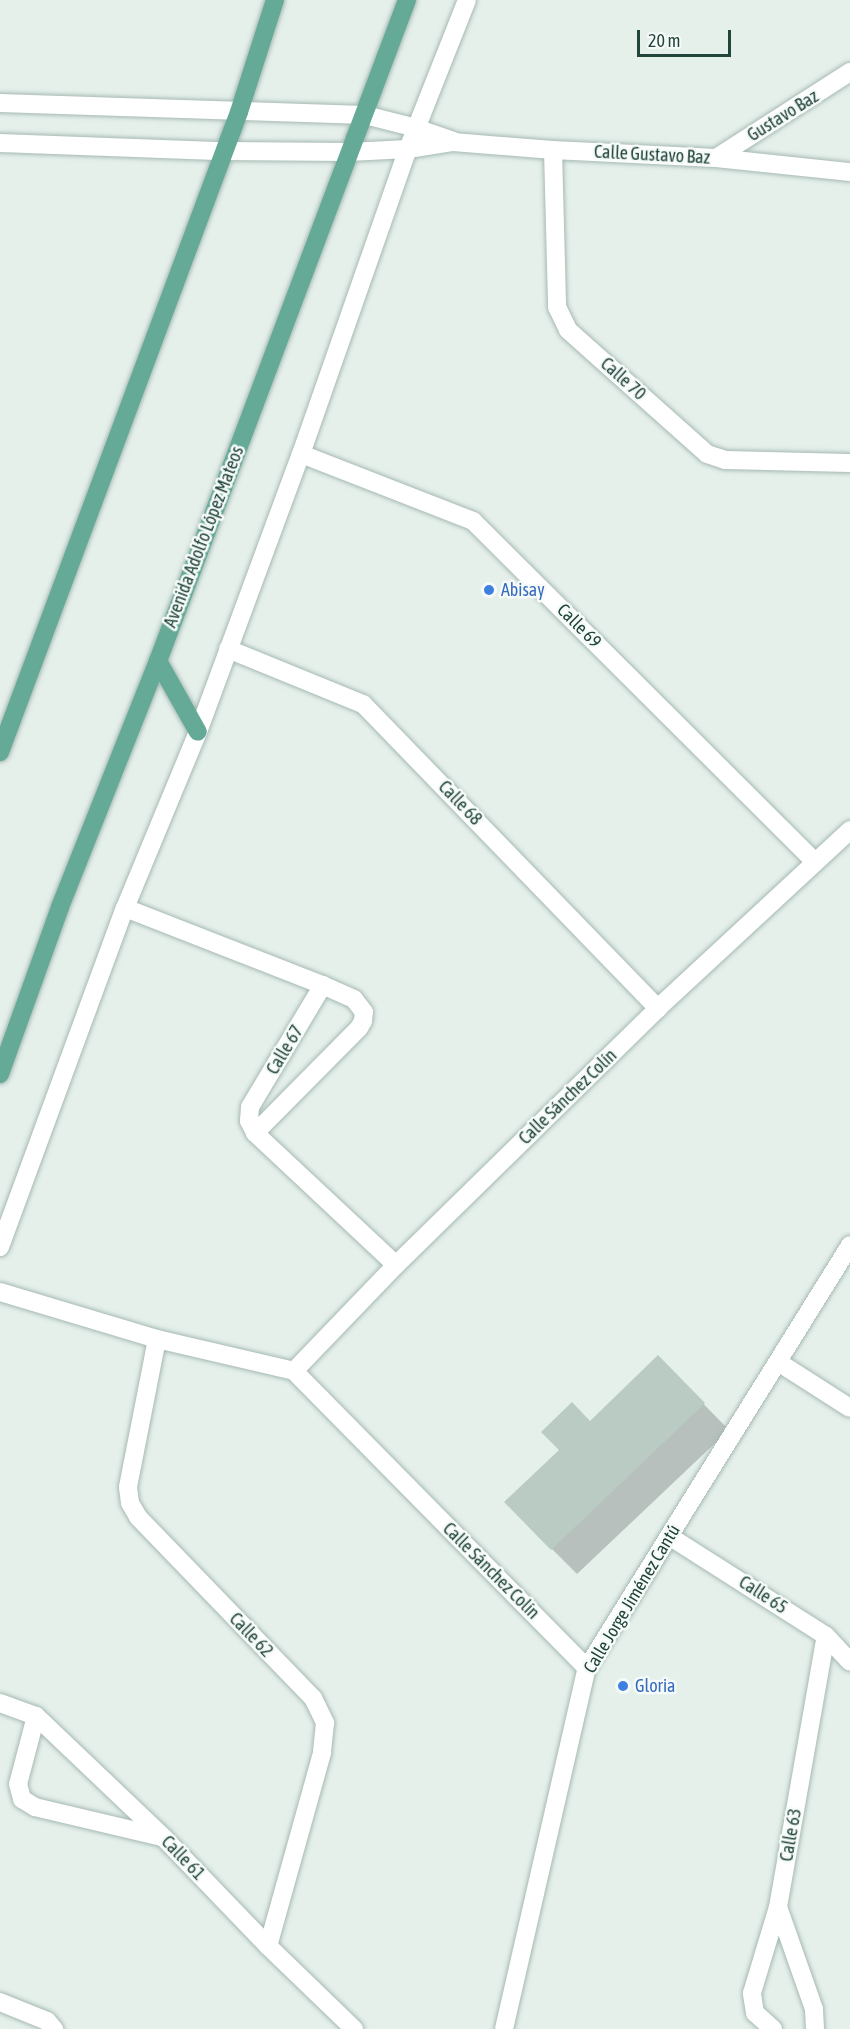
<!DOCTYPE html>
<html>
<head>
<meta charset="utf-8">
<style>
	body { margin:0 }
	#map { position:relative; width:850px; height:2029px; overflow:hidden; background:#e5f0eb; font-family:"Asap Condensed",sans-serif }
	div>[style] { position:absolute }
	.shadow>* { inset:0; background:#0003 }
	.building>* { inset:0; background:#bacbc4 }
	.roads { filter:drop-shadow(0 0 2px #a6b9b3) drop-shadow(0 0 2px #a6b9b3) }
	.street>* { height:18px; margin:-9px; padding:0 9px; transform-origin:9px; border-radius:9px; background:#fff }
	.secondary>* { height:18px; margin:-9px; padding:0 9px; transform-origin:9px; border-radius:9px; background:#fff }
	.primary>* { height:18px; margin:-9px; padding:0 9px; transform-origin:9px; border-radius:9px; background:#65aa97 }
	.dots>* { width:16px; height:16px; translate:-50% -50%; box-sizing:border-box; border:3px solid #f6fbf9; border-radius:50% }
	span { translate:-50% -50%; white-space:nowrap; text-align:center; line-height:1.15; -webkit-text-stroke:5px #f6fbf9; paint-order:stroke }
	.street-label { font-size:18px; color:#21443b }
	.shop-label { font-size:18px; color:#366cbe }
	.left { translate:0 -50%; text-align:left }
	.scale { position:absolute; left:637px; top:30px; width:94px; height:27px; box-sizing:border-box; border:3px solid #21443b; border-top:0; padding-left:8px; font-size:18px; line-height:21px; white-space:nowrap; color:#21443b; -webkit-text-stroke:4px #f6fbf9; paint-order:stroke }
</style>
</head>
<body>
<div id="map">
	<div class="shadow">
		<i style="clip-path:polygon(683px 1383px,729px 1430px,577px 1574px,552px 1549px,590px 1422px)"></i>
	</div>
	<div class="building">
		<i style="clip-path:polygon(658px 1355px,705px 1403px,551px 1550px,504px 1502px,559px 1450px,541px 1432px,572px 1402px,590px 1421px)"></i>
	</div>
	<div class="roads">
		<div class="street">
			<i style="left:553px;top:150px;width:157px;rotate:88.5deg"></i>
			<i style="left:557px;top:307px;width:25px;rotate:64deg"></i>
			<i style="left:568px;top:330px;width:186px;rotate:41.7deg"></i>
			<i style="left:707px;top:454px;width:19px;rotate:18deg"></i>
			<i style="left:725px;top:460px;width:125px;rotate:1.4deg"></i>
			<i style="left:301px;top:454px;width:185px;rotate:21.3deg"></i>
			<i style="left:473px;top:521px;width:483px;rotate:44.9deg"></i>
			<i style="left:228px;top:649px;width:146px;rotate:22.2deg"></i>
			<i style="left:363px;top:704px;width:424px;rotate:45.9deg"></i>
			<i style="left:125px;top:908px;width:212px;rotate:21.3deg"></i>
			<i style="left:323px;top:985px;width:142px;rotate:120.9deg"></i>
			<i style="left:250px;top:1107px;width:14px;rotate:94deg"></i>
			<i style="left:249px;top:1121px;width:13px;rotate:63deg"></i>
			<i style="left:255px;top:1133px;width:193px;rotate:43.1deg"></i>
			<i style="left:255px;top:1133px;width:148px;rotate:-45.3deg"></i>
			<i style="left:359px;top:1028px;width:8px;rotate:-60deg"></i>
			<i style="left:363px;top:1021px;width:9px;rotate:-84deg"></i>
			<i style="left:364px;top:1012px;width:16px;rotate:-128deg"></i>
			<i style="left:354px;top:999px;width:34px;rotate:-156deg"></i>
			<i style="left:0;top:1247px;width:361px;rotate:-69.8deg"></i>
			<i style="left:125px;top:908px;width:191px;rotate:-67.5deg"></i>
			<i style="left:198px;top:732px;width:296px;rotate:-69.7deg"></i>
			<i style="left:301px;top:454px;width:323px;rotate:-70.7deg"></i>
			<i style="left:408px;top:149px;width:160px;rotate:-68.4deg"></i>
			<i style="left:0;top:1292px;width:164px;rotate:16.7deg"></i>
			<i style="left:157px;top:1339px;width:141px;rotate:13.1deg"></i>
			<i style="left:294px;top:1371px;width:417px;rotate:45.4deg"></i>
			<i style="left:157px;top:1339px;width:151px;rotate:101.1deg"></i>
			<i style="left:128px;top:1487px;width:16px;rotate:83deg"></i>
			<i style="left:130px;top:1503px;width:16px;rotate:60deg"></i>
			<i style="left:138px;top:1517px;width:252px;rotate:46deg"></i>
			<i style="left:313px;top:1698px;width:28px;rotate:64deg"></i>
			<i style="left:325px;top:1723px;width:30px;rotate:96deg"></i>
			<i style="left:322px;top:1753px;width:200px;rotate:105.6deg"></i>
			<i style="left:778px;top:1362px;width:85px;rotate:32.6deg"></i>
			<i style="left:294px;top:1371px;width:147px;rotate:-46.1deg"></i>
			<i style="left:396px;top:1265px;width:367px;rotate:-44.4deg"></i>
			<i style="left:658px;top:1008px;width:262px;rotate:-42.8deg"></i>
			<i style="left:669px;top:1536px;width:186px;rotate:32.5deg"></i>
			<i style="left:826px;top:1636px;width:35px;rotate:47deg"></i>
			<i style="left:0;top:1703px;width:38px;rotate:20deg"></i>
			<i style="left:36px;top:1716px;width:177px;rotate:43.6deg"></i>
			<i style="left:164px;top:1838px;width:150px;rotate:46.1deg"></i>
			<i style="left:268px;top:1946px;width:120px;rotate:44deg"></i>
			<i style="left:36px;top:1716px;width:70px;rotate:104.8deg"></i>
			<i style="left:18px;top:1784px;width:16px;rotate:75deg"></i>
			<i style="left:22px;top:1799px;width:15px;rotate:32deg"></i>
			<i style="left:35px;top:1807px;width:130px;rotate:13.3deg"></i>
			<i style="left:0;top:2002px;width:51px;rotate:22deg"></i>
			<i style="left:47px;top:2021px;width:11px;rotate:49deg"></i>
			<i style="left:504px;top:2029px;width:370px;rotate:-77.1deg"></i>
			<i style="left:587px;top:1668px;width:498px;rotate:-58.1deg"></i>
			<i style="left:773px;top:2029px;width:24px;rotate:-138deg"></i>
			<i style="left:755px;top:2013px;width:20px;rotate:-99deg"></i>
			<i style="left:752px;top:1993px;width:90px;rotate:-73.2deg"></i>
			<i style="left:815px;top:2029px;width:20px;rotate:-93deg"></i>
			<i style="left:814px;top:2009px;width:108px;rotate:-109.4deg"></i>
			<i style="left:778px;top:1907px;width:275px;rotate:-80deg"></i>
		</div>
		<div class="secondary">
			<i style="left:0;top:103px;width:365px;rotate:1.9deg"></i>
			<i style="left:365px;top:115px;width:53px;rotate:14.3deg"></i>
			<i style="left:416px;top:128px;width:39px;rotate:19deg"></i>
			<i style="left:0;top:143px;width:223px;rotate:2.1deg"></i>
			<i style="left:223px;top:151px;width:126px;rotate:0.5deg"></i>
			<i style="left:349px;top:152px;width:59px;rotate:-2.9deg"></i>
			<i style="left:408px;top:149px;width:46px;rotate:-8.8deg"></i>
			<i style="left:453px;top:142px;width:100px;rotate:4.6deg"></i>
			<i style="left:553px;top:150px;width:163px;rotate:2.8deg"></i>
			<i style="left:716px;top:158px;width:135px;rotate:6deg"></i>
			<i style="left:716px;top:158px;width:159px;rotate:-32.7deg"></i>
		</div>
		<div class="primary">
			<i style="left:158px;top:661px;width:81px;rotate:60.6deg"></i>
			<i style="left:0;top:752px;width:683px;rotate:-69.52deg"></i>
			<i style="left:239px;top:112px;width:118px;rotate:-72.2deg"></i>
			<i style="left:0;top:1074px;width:177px;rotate:-70.2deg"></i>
			<i style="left:60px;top:907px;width:265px;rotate:-68.3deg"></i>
			<i style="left:158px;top:661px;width:706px;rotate:-69.36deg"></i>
		</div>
	</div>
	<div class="dots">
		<i style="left:489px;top:590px;background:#3f7fe0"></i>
		<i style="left:623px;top:1686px;background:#3f7fe0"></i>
	</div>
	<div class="street-label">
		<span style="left:783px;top:116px;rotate:-32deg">Gustavo Baz</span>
		<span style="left:652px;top:155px;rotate:3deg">Calle Gustavo Baz</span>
		<span style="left:623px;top:379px;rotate:42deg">Calle 70</span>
		<span style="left:204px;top:537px;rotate:-69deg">Avenida Adolfo López Mateos</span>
		<span style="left:579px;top:626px;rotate:45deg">Calle 69</span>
		<span style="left:460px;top:803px;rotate:46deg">Calle 68</span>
		<span style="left:285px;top:1050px;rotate:-59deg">Calle 67</span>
		<span style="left:568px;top:1097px;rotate:-44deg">Calle Sánchez Colín</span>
		<span style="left:491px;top:1571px;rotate:45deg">Calle Sánchez Colín</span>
		<span style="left:763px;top:1595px;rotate:33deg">Calle 65</span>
		<span style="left:632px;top:1599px;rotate:-59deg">Calle Jorge Jiménez Cantú</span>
		<span style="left:251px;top:1635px;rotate:46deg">Calle 62</span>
		<span style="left:791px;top:1835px;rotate:-80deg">Calle 63</span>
		<span style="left:183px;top:1858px;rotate:46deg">Calle 61</span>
	</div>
	<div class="shop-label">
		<span class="left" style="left:501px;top:590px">Abisay</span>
		<span class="left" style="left:635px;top:1686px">Gloria</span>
	</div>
	<div class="scale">20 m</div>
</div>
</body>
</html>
